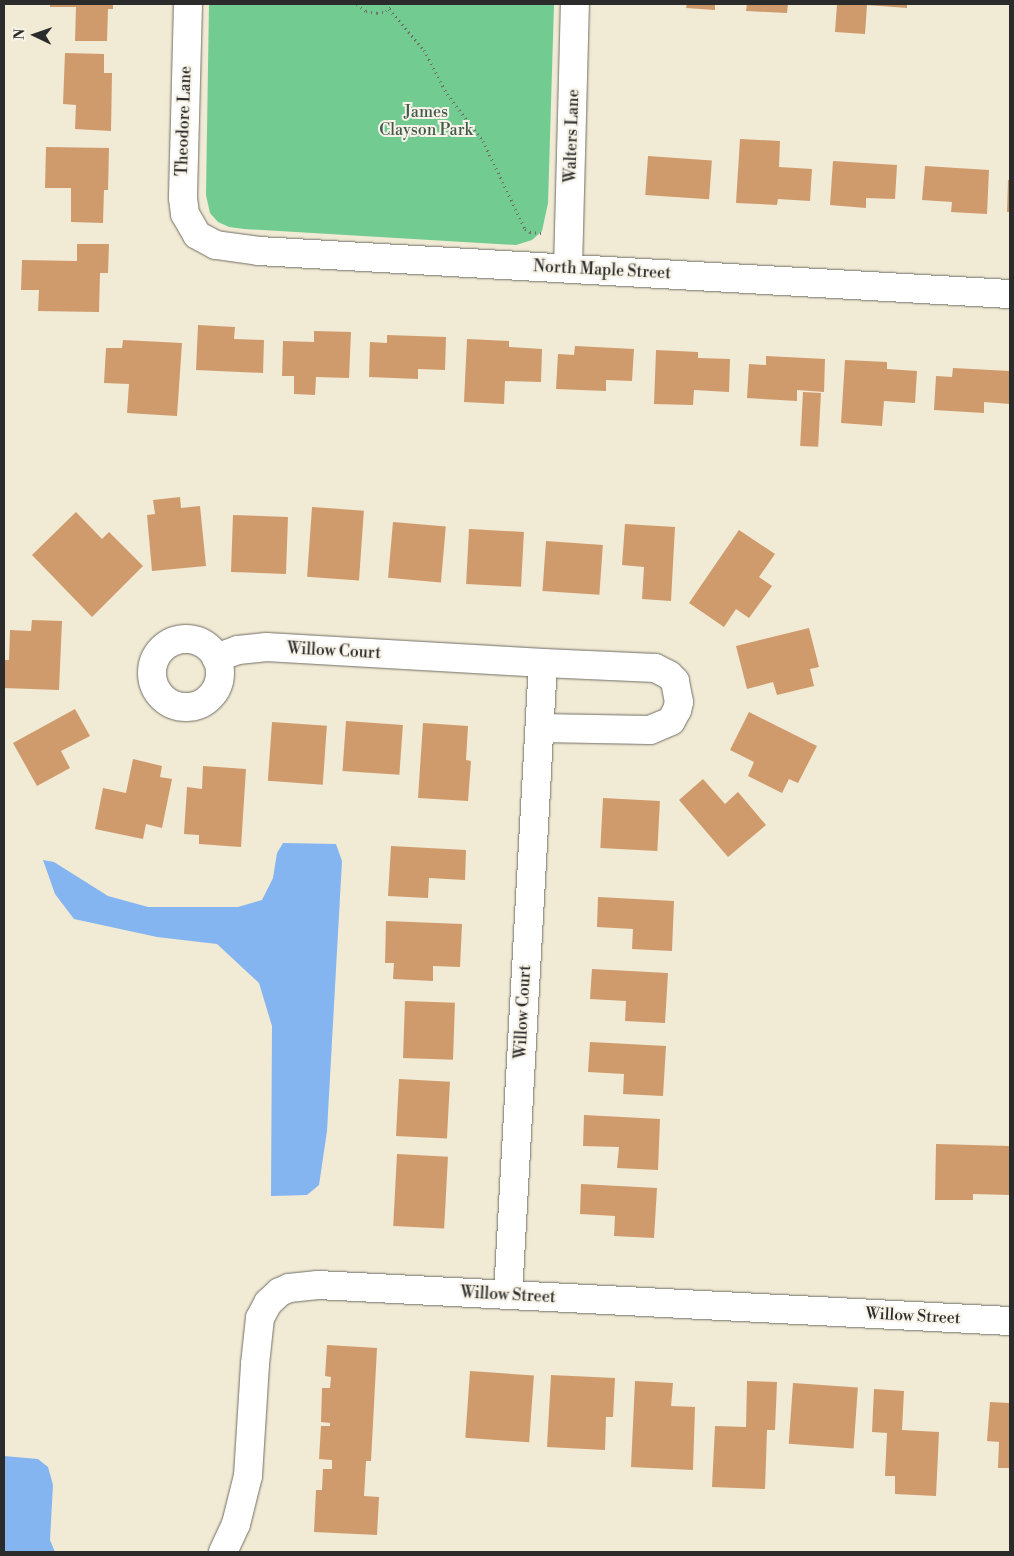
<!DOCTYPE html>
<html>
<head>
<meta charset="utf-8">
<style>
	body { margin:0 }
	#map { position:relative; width:1014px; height:1556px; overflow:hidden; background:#f1ead4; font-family:"Libre Bodoni",serif }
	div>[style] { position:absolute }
	.green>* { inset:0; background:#72cb91 }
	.water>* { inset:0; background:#84b5f0 }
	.building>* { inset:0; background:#cf9b6d; transform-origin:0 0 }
	.path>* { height:3px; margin-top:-1.5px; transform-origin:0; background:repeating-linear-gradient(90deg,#706e66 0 1px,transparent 0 5px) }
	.roads { filter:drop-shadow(0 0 1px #706e66) drop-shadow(0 0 1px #706e66) }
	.minor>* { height:28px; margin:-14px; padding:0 14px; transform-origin:14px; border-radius:14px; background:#fff }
	.minor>.ring { margin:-14px; padding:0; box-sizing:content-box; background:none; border:28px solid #fff; border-radius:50% }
	span { translate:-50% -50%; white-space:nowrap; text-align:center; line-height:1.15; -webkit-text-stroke:4px #f7f3e8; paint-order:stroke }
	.park-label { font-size:16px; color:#405b4a }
	.street-label { font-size:16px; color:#2b2b2b }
	.frame { position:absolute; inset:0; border:5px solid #2b2b2b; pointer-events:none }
	.north { position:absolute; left:10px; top:10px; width:50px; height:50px; -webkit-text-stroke:4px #f7f3e8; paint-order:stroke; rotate:273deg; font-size:14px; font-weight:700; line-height:20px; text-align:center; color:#2b2b2b }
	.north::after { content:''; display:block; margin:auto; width:18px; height:22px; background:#2b2b2b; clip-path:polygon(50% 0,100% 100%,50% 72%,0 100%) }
</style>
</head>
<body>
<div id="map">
	<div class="green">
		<i style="clip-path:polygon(209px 4px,554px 4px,548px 203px,542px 231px,532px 240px,516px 245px,244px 229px,229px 227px,218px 222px,210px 213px,206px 195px)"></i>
	</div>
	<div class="water">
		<i style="clip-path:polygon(283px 843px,336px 844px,342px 861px,327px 1131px,319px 1185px,307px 1195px,271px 1196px,272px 1026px,259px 983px,217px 944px,157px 937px,74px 919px,55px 894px,43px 860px,54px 862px,108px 896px,148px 907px,238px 907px,262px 900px,273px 878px,277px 853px)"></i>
		<i style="clip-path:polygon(4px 1456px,38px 1459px,48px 1467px,53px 1485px,50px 1540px,55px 1552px,4px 1552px)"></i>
	</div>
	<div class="building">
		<i style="clip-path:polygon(50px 4px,113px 4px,113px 9px,108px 9px,107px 41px,75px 41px,76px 7px,50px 7px)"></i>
		<i style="clip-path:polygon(687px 4px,715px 4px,715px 10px,686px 8px)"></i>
		<i style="clip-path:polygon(747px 4px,788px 4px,787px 13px,746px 11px)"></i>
		<i style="clip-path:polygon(837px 4px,907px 4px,907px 8px,867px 5px,865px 34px,835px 32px)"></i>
		<i style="clip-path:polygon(65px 53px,104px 54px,104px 73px,112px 73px,111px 131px,75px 129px,76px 105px,63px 104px)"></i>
		<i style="clip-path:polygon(740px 139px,780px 141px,779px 167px,812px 169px,810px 201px,778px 199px,777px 205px,736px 203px)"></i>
		<i style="clip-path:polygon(46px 147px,109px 148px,108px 190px,104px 190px,103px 223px,71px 222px,71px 188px,45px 188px)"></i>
		<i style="left:648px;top:156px;width:64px;height:39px;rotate:4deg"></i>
		<i style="clip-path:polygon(833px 161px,897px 165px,895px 199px,866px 198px,866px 208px,830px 205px)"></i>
		<i style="clip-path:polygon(925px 166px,989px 170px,987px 214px,951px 212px,952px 202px,922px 200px)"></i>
		<i style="clip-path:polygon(1008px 180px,1010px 180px,1010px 212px,1007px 212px)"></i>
		<i style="clip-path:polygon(77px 244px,109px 244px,108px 273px,100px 273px,99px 312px,38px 311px,39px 290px,21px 290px,22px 260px,77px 261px)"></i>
		<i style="clip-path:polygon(198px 325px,235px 327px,234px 339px,264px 340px,263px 373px,196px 370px)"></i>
		<i style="clip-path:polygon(314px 331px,351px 332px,349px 378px,316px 377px,315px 395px,294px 394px,294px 376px,282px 376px,283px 341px,314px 342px)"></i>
		<i style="clip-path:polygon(387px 335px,446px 337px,445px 370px,418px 369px,418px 379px,369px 377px,370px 342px,387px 343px)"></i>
		<i style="clip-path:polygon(467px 339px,509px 341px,509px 347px,542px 349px,541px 382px,505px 381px,504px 404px,464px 402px)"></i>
		<i style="clip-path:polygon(123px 340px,182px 343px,177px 416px,127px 413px,129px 384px,104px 383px,106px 348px,122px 348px)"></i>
		<i style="clip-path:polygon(575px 346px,634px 349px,632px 381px,606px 380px,606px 391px,556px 389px,558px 354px,574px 355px)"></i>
		<i style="clip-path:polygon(656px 350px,698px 352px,698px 358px,730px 359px,729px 392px,694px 390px,693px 405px,654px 404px)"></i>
		<i style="clip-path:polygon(766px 356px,825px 359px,824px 392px,797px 390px,797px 401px,747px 398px,749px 364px,766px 365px)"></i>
		<i style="clip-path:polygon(845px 360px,887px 362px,887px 369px,917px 371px,915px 403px,884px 401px,882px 426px,841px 423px)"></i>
		<i style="clip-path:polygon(953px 368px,1010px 371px,1010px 404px,984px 402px,984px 413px,934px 410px,936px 376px,952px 377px)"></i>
		<i style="left:803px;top:392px;width:18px;height:54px;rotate:3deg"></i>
		<i style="clip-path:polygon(180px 497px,181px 508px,200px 506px,206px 566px,152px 571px,147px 515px,155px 514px,153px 500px)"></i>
		<i style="left:312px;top:507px;width:52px;height:70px;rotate:4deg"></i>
		<i style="clip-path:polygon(76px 512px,102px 539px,109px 532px,143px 566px,92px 617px,32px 555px)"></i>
		<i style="left:233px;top:515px;width:55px;height:57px;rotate:2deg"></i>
		<i style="left:393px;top:522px;width:53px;height:56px;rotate:5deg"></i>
		<i style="clip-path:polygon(625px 524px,675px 527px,671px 601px,642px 599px,644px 567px,622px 565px)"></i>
		<i style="left:469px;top:529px;width:55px;height:55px;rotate:3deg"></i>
		<i style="clip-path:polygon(739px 530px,775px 554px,759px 577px,772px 586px,749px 618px,736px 609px,724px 627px,689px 603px)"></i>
		<i style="left:546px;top:541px;width:57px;height:50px;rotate:4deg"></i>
		<i style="clip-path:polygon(32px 620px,62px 621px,59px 690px,4px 688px,4px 660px,9px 660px,10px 630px,31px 631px)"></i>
		<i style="clip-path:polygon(809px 628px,819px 667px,810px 669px,814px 686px,777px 695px,773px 682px,747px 689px,736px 646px)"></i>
		<i style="clip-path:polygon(75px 709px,90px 736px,61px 751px,70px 768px,37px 786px,13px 743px)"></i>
		<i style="clip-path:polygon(749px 712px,817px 746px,798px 783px,789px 779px,782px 793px,748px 776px,754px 762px,730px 750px)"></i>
		<i style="left:346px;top:721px;width:57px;height:50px;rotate:4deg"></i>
		<i style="left:272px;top:722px;width:55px;height:59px;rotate:4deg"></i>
		<i style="clip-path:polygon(423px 723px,468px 726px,466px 760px,471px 761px,468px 801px,418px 798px)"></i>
		<i style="clip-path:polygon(133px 759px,162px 766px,160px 777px,172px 779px,162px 828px,146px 824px,143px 839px,95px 829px,103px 788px,126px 793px)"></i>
		<i style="clip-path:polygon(203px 766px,246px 769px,241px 847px,199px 844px,199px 835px,184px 834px,187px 787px,202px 789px)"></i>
		<i style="clip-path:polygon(703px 779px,725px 804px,738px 792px,766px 825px,728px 857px,679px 800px)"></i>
		<i style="left:603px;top:798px;width:57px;height:50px;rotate:3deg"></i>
		<i style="clip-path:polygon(391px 846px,466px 850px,465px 880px,429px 878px,428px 898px,388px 896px)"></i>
		<i style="clip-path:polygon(598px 897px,674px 901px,672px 951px,632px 949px,633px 929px,597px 927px)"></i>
		<i style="clip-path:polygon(386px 921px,462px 924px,460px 967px,433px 966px,433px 981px,393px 979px,394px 963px,385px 963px)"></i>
		<i style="clip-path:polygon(592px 969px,668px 973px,665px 1023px,625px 1021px,626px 1001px,590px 999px)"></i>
		<i style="left:405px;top:1001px;width:50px;height:57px;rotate:2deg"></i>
		<i style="clip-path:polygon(590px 1042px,666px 1046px,663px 1096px,623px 1094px,624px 1074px,588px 1072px)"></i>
		<i style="left:399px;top:1079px;width:51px;height:57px;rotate:3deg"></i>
		<i style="clip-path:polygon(584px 1115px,660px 1119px,658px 1170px,617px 1168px,619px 1147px,583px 1146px)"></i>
		<i style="clip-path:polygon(936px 1144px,1010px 1146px,1010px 1195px,973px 1194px,973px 1200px,935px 1200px)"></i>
		<i style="left:397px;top:1154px;width:51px;height:72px;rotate:3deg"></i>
		<i style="clip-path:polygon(581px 1184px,657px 1188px,654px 1238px,614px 1236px,615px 1216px,580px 1214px)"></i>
		<i style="clip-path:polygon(327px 1345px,377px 1348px,371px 1461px,366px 1461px,364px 1496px,379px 1497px,377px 1535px,314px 1532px,316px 1490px,322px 1490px,323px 1469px,332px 1469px,332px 1460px,319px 1459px,321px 1426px,330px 1426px,330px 1423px,321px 1422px,322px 1388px,330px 1388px,331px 1377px,325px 1376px)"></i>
		<i style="left:470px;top:1371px;width:64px;height:67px;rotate:4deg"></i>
		<i style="clip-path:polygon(551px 1375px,615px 1378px,613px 1417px,606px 1417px,605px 1450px,547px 1447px)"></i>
		<i style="clip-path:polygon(635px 1381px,673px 1383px,671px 1406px,695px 1407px,693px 1470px,631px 1467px)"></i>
		<i style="clip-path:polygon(747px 1381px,777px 1382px,775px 1430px,767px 1430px,765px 1489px,712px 1487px,715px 1426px,746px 1427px)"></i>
		<i style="left:793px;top:1383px;width:65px;height:61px;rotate:4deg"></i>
		<i style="clip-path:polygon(874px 1389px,904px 1391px,902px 1430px,939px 1432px,936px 1496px,895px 1494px,895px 1476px,885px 1476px,887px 1433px,872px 1432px)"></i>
		<i style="clip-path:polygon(990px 1402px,1010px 1403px,1010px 1468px,998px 1468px,999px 1442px,987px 1441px)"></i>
	</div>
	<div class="path">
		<i style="left:357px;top:4px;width:11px;rotate:38deg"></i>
		<i style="left:366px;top:11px;width:11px;rotate:10deg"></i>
		<i style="left:377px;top:13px;width:9px;rotate:-13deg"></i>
		<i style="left:386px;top:11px;width:10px;rotate:-45deg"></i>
		<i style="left:389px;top:9px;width:54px;rotate:49.5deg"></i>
		<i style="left:424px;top:50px;width:50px;rotate:62.4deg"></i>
		<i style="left:447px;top:94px;width:59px;rotate:52.5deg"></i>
		<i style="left:483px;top:141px;width:98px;rotate:64.5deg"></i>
		<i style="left:525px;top:229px;width:6px;rotate:31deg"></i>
		<i style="left:530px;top:232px;width:11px;rotate:5deg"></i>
	</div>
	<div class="roads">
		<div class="minor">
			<i style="left:188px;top:4px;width:194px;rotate:91.5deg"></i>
			<i style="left:183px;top:198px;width:16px;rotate:83deg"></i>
			<i style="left:185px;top:214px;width:24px;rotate:60deg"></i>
			<i style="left:197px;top:235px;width:21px;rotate:28deg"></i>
			<i style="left:216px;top:245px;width:43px;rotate:7.9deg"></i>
			<i style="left:259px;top:251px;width:752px;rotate:3.28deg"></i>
			<i style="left:568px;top:268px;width:264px;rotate:-88.5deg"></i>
			<i class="ring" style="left:152px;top:639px;width:40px;height:40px"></i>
			<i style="left:216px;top:658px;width:23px;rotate:-20deg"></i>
			<i style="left:238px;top:650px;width:29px;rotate:-6deg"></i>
			<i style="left:267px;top:647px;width:276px;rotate:3.3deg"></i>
			<i style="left:543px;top:663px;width:633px;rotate:93.17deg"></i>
			<i style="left:540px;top:728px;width:110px;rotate:1deg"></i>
			<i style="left:650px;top:730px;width:23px;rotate:-23deg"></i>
			<i style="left:671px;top:721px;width:13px;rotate:-61deg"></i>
			<i style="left:677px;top:710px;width:8px;rotate:-76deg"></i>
			<i style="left:679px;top:702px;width:21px;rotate:-101deg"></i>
			<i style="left:675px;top:681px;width:8px;rotate:-135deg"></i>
			<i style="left:669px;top:675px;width:16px;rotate:-153deg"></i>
			<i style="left:655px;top:668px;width:112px;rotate:-177.4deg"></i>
			<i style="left:223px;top:1552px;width:31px;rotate:-65deg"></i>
			<i style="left:236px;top:1524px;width:49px;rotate:-76deg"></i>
			<i style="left:248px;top:1476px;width:112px;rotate:-86.4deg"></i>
			<i style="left:255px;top:1364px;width:46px;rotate:-83.8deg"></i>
			<i style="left:260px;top:1318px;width:17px;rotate:-62deg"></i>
			<i style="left:268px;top:1303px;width:16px;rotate:-43deg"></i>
			<i style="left:280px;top:1292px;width:10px;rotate:-24deg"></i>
			<i style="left:289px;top:1288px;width:29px;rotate:-6deg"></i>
			<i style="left:318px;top:1285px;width:693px;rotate:2.98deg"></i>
		</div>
	</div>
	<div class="park-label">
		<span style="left:426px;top:121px">James<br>Clayson Park</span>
	</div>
	<div class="street-label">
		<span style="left:184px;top:121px;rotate:-88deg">Theodore Lane</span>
		<span style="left:572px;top:136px;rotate:-88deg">Walters Lane</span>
		<span style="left:602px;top:270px;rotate:3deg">North Maple Street</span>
		<span style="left:334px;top:651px;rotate:3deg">Willow Court</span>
		<span style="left:523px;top:1012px;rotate:-87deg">Willow Court</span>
		<span style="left:508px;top:1295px;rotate:3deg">Willow Street</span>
		<span style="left:913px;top:1316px;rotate:3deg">Willow Street</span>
	</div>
	<div class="frame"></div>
	<div class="north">N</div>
</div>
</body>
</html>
